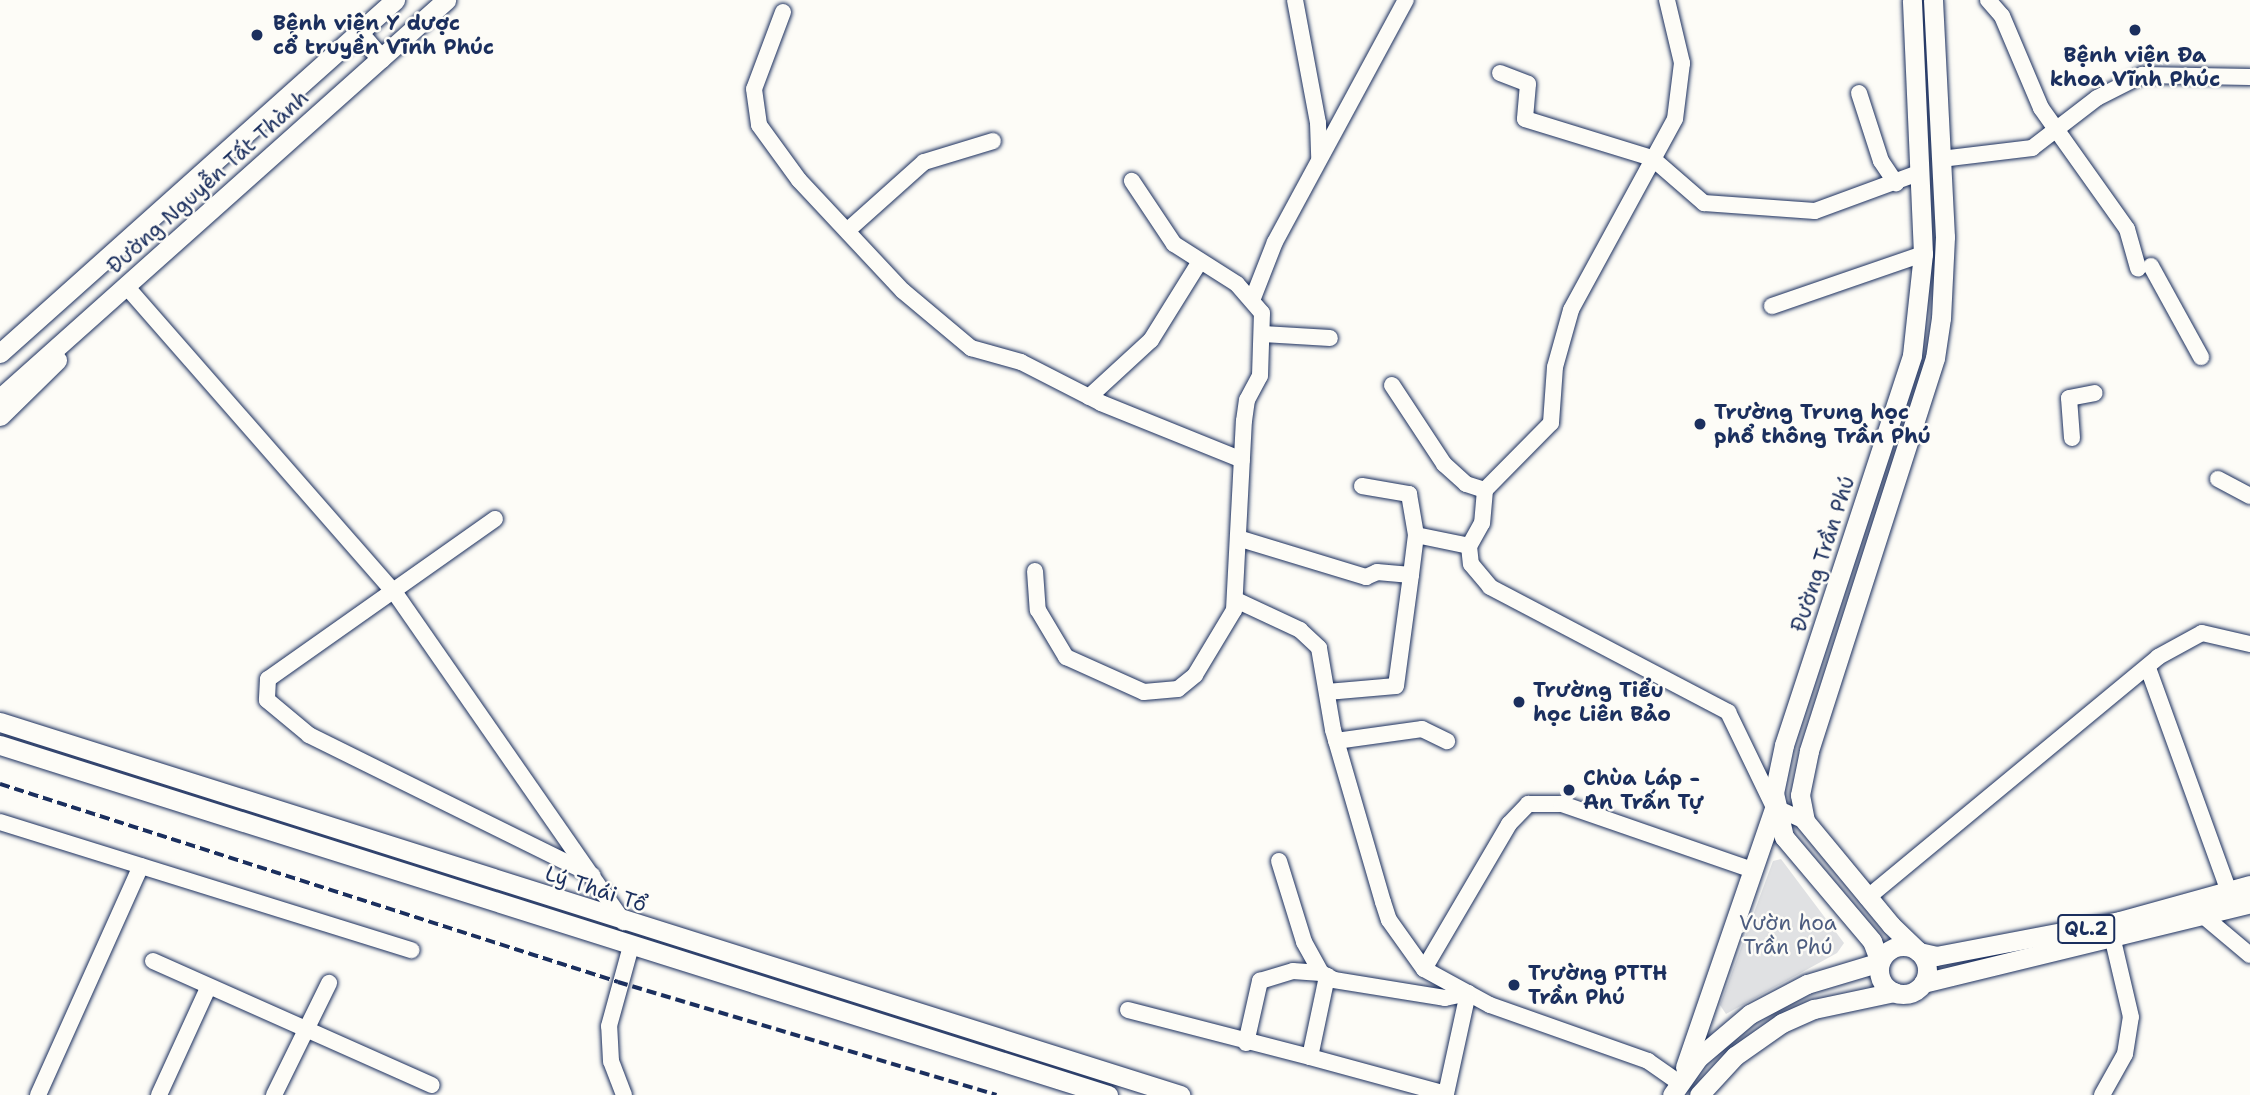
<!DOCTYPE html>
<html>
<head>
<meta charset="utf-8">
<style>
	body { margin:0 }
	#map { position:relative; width:2250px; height:1095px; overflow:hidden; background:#fdfcf7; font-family:"Shantell Sans",sans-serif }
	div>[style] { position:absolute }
	.green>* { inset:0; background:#e0e1e3 }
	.roads { filter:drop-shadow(0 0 2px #1b2f5e) drop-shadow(0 0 2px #1b2f5e) }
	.minor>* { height:16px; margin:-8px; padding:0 8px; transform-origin:8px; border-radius:8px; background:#fdfcf7 }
	.major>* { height:19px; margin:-9.5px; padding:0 9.5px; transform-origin:9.5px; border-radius:9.5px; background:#fdfcf7 }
	.major>.ring { margin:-9.5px; padding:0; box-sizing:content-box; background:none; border:19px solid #fdfcf7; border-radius:50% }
	.rail>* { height:3.5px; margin-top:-1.75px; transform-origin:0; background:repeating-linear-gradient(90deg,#1b2f5e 0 10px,transparent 0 15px) }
	.dots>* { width:19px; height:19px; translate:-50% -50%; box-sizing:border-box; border:4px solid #fdfcf7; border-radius:50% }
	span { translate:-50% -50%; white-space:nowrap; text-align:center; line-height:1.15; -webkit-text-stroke:5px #fdfcf7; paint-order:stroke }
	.shield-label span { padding:2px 5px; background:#fdfcf7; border:2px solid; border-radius:5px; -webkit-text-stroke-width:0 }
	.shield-label { font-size:19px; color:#1b2f5e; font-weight:700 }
	.poi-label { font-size:21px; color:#1b2f5e; font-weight:700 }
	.left { translate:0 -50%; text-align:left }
	.street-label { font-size:21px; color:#1b2f5e }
	.park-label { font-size:21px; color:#4c5c7f }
</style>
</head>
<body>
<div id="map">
	<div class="green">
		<i style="clip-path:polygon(1781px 859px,1844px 943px,1837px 953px,1726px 1014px,1720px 1005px,1773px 861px)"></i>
	</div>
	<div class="roads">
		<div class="minor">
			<i style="left:1295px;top:0;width:125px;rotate:79.4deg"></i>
			<i style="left:1318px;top:123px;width:34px;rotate:88deg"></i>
			<i style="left:1667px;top:0;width:65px;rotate:76.6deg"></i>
			<i style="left:1682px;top:63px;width:56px;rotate:97.1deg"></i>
			<i style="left:1675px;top:119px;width:217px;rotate:118.6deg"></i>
			<i style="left:1571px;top:310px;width:59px;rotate:105.7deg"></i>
			<i style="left:1555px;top:367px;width:56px;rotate:94.1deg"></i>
			<i style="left:1551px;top:423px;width:94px;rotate:134.6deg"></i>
			<i style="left:1485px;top:490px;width:33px;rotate:95deg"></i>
			<i style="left:1482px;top:523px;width:26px;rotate:119deg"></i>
			<i style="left:1469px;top:546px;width:18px;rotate:84deg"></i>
			<i style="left:1471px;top:564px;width:30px;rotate:50deg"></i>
			<i style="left:1490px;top:587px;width:269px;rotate:27.7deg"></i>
			<i style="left:1728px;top:712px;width:106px;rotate:64.2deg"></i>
			<i style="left:1774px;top:807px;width:34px;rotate:24deg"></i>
			<i style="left:1988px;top:0;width:21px;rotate:49deg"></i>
			<i style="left:2002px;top:16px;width:100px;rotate:67deg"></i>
			<i style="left:2041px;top:108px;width:148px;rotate:54.6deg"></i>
			<i style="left:2127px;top:229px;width:41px;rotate:74.2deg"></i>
			<i style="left:783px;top:12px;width:82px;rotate:110.6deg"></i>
			<i style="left:754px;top:89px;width:36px;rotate:82deg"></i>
			<i style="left:759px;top:125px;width:68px;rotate:54deg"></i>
			<i style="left:799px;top:180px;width:152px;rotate:46.9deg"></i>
			<i style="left:903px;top:291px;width:89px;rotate:40deg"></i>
			<i style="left:971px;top:348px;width:52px;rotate:15.6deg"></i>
			<i style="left:1021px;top:362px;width:90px;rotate:27.1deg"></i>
			<i style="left:1101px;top:403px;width:152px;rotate:22deg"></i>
			<i style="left:1500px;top:73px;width:30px;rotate:21deg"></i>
			<i style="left:1528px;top:84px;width:35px;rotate:95deg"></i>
			<i style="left:1525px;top:119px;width:133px;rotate:17.1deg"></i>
			<i style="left:1652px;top:158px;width:69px;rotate:40.9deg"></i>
			<i style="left:1704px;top:203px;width:111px;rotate:4.1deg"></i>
			<i style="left:1815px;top:211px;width:113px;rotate:-20.2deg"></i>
			<i style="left:1859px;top:93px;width:71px;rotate:72.1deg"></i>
			<i style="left:1881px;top:161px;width:27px;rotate:56deg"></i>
			<i style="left:1941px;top:159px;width:92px;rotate:-6.9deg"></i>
			<i style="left:2032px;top:148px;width:82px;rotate:-37.6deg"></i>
			<i style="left:2097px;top:98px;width:51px;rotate:-27.1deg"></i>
			<i style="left:2142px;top:75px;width:108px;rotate:1.1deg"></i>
			<i style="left:848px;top:230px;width:102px;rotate:-41.8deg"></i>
			<i style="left:924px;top:162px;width:72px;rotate:-16.9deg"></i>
			<i style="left:2151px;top:266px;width:104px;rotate:61.2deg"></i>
			<i style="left:126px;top:286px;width:408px;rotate:48.8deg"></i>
			<i style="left:395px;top:593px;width:401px;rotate:55.2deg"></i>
			<i style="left:1253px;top:298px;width:60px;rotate:-68.6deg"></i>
			<i style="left:1275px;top:242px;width:275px;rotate:-61.6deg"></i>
			<i style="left:1772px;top:306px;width:160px;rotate:-19deg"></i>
			<i style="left:1263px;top:334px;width:67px;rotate:3.4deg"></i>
			<i style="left:1392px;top:385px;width:95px;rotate:56.6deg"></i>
			<i style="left:1444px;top:464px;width:30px;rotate:42deg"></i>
			<i style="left:1466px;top:484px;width:20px;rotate:18deg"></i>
			<i style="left:1089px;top:397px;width:84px;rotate:-42.6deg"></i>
			<i style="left:1151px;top:340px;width:91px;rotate:-58.1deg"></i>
			<i style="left:2072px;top:438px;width:40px;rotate:-94.3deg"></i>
			<i style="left:2069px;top:398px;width:26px;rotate:-11deg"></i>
			<i style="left:2218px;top:479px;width:36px;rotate:28deg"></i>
			<i style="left:1362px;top:486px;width:48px;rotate:9.7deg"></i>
			<i style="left:1409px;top:494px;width:42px;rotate:80.3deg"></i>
			<i style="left:495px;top:519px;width:278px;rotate:144.8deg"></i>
			<i style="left:268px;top:679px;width:21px;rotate:93deg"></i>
			<i style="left:267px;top:700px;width:55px;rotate:39.8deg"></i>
			<i style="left:309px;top:735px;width:316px;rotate:26.3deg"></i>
			<i style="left:1241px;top:539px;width:131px;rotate:16.9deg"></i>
			<i style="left:1366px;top:577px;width:12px;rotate:-24deg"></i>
			<i style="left:1377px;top:572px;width:34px;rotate:5deg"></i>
			<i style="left:1411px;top:575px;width:40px;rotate:-82.9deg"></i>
			<i style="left:1416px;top:535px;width:54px;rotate:11.7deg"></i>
			<i style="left:1035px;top:571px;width:39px;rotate:86deg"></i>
			<i style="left:1038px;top:610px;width:55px;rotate:59.2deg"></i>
			<i style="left:1066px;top:657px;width:85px;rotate:24.2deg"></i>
			<i style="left:1144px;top:692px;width:34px;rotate:-5deg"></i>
			<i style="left:1178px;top:689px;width:22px;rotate:-39deg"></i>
			<i style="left:1195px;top:675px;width:76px;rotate:-59deg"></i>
			<i style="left:1234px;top:610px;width:189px;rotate:-87deg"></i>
			<i style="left:1244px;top:421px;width:21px;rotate:-82deg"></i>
			<i style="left:1247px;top:400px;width:27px;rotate:-62deg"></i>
			<i style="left:1260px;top:376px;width:63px;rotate:-88.2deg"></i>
			<i style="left:1262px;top:313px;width:38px;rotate:-131deg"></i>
			<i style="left:1237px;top:284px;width:75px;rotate:-147.6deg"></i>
			<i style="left:1174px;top:244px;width:76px;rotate:-123.7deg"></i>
			<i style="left:1236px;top:600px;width:71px;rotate:25.1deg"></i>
			<i style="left:1300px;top:630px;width:26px;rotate:43deg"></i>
			<i style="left:1319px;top:648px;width:83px;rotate:80.3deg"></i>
			<i style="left:1333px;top:730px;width:179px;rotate:73.8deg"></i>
			<i style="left:1383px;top:902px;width:19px;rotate:72deg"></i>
			<i style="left:1389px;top:920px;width:60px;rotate:54.5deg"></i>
			<i style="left:1424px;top:969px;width:75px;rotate:28.6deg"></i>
			<i style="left:1490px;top:1005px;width:168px;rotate:19.5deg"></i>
			<i style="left:1648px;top:1061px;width:38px;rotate:35deg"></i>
			<i style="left:2148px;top:668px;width:238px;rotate:70.1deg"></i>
			<i style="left:1327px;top:692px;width:69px;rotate:-5deg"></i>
			<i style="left:1396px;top:686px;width:112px;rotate:-82.3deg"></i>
			<i style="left:1336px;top:741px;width:87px;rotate:-7.9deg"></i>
			<i style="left:1422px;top:729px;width:28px;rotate:26deg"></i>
			<i style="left:0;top:822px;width:431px;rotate:17.3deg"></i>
			<i style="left:1279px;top:861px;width:85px;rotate:72.8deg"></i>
			<i style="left:1304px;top:942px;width:35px;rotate:61deg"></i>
			<i style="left:1321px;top:973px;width:7px;rotate:27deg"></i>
			<i style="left:1327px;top:976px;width:8px;rotate:30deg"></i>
			<i style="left:1334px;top:980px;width:112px;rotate:9.2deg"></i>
			<i style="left:1445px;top:998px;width:24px;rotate:-12deg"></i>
			<i style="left:1468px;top:993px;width:103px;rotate:102.3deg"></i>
			<i style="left:1446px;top:1094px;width:141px;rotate:-164.8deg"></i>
			<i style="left:1310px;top:1057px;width:83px;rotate:-78.1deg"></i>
			<i style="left:1867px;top:898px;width:378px;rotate:-39.6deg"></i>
			<i style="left:2158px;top:657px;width:50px;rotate:-28.6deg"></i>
			<i style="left:2202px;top:633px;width:49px;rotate:12.9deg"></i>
			<i style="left:2194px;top:908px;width:73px;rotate:40deg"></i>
			<i style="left:153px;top:961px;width:305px;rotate:24deg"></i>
			<i style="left:1424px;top:969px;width:168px;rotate:-59.6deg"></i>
			<i style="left:1509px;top:824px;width:28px;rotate:-46deg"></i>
			<i style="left:1528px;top:804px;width:34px"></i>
			<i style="left:1562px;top:804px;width:202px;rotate:19.1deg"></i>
			<i style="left:1128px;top:1010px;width:188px;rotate:14.5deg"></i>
			<i style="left:1246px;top:1043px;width:64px;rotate:-77.3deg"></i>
			<i style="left:1260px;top:981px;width:34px;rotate:-17deg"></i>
			<i style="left:1293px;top:971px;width:28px;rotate:4deg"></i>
			<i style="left:38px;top:1095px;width:251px;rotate:-65.8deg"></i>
			<i style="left:159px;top:1095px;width:118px;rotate:-65.4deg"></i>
			<i style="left:274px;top:1095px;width:125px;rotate:-63.8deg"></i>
			<i style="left:624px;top:1095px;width:36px;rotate:-111deg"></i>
			<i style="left:611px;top:1061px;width:35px;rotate:-93deg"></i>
			<i style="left:609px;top:1026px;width:83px;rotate:-74.6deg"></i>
			<i style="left:2102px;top:1095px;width:47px;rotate:-60.7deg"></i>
			<i style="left:2125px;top:1054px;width:37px;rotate:-81deg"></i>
			<i style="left:2131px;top:1017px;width:79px;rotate:-103.2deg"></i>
		</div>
		<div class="major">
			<i style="left:1933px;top:0;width:237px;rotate:87.1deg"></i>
			<i style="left:1945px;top:237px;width:81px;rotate:92.8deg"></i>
			<i style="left:1941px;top:318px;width:40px;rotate:98.5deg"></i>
			<i style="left:1935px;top:358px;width:413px;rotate:107.8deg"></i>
			<i style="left:1809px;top:751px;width:45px;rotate:101.6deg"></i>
			<i style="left:1800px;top:795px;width:26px;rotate:79deg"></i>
			<i style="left:1805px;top:821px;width:135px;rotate:50.4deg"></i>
			<i style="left:1891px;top:925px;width:39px;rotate:44deg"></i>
			<i style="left:1919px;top:952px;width:17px;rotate:13deg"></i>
			<i style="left:1936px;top:956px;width:187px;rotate:-10.8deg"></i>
			<i style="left:2120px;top:921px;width:135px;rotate:-15.5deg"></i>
			<i style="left:358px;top:32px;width:35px;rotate:49deg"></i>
			<i style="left:0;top:353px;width:530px;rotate:-41.79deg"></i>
			<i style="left:0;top:398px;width:598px;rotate:-41.74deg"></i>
			<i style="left:0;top:416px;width:80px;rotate:-44.5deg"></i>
			<i style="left:0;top:722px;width:1238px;rotate:17.54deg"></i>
			<i style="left:0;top:745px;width:1162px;rotate:17.53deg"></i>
			<i class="ring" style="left:1879px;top:946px;width:29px;height:29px"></i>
			<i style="left:1923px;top:983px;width:337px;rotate:-13.7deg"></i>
			<i style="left:1685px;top:1067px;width:274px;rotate:-71deg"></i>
			<i style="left:1672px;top:1095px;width:45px;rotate:-54.9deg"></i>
			<i style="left:1698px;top:1058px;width:68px;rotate:-40.2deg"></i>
			<i style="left:1750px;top:1014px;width:64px;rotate:-27.8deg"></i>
			<i style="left:1807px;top:984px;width:76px;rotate:-16.8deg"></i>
			<i style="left:1880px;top:962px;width:22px;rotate:-111deg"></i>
			<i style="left:1872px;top:941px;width:136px;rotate:-130.2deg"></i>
			<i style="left:1784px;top:837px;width:45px;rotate:-102.8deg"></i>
			<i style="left:1774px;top:793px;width:49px;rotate:-78.2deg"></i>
			<i style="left:1784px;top:745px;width:410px;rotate:-71.8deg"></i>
			<i style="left:1912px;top:355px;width:102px;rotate:-83.8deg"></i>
			<i style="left:1923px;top:254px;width:254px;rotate:-92.5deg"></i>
			<i style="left:1699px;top:1095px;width:53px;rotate:-47.3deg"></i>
			<i style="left:1735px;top:1056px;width:57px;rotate:-35.1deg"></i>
			<i style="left:1782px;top:1023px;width:35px;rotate:-24deg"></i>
			<i style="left:1814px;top:1009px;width:82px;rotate:-12deg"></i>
		</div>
	</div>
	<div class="rail">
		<i style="left:0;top:784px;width:649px;rotate:17.76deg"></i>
		<i style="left:618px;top:982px;width:395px;rotate:16.6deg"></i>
	</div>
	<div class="dots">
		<i style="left:2135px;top:30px;background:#1b2f5e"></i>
		<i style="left:257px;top:35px;background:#1b2f5e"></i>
		<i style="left:1700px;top:424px;background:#1b2f5e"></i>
		<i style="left:1519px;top:702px;background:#1b2f5e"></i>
		<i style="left:1569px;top:790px;background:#1b2f5e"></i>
		<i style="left:1514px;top:985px;background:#1b2f5e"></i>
	</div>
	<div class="shield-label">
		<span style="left:2086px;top:929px">QL.2</span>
	</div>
	<div class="poi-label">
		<span class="left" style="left:273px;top:35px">Bệnh viện Y dược<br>cổ truyền Vĩnh Phúc</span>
		<span style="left:2135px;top:67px">Bệnh viện Đa<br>khoa Vĩnh Phúc</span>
		<span class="left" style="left:1714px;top:424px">Trường Trung học<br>phổ thông Trần Phú</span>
		<span class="left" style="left:1533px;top:702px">Trường Tiểu<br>học Liên Bảo</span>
		<span class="left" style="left:1583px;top:790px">Chùa Láp -<br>An Trấn Tự</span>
		<span class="left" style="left:1528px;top:985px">Trường PTTH<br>Trần Phú</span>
	</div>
	<div class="street-label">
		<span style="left:208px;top:182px;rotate:-42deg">Đường Nguyễn Tất Thành</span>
		<span style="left:1823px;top:554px;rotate:-72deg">Đường Trần Phú</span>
		<span style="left:596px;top:889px;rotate:18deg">Lý Thái Tổ</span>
	</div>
	<div class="park-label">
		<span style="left:1788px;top:935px">Vườn hoa<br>Trần Phú</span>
	</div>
</div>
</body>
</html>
